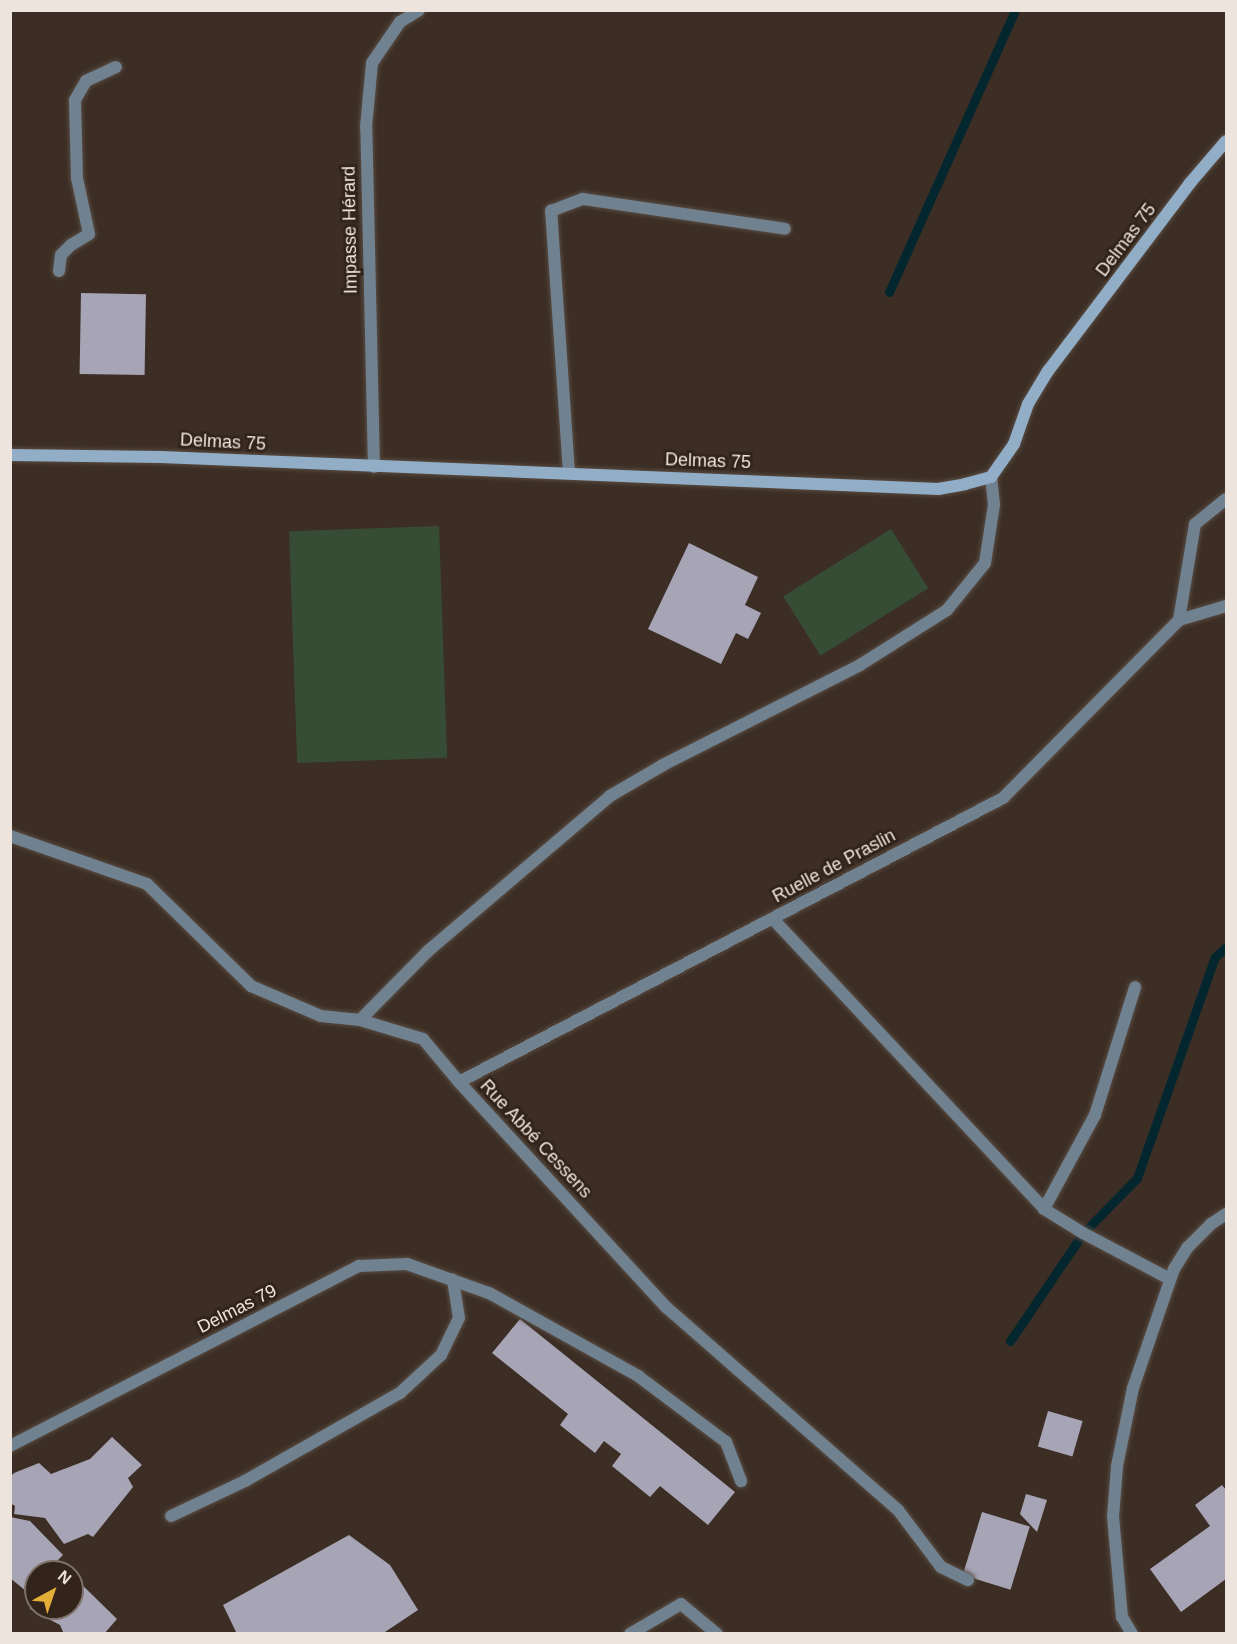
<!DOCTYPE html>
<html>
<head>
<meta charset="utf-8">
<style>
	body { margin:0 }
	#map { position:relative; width:1237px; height:1644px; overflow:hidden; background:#3c2e24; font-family:Arial,sans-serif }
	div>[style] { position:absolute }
	.green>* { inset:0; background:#374c35; transform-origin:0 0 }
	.stream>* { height:9px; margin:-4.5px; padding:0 4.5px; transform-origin:4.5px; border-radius:4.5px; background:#04272f }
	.building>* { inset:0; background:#a7a4b6; transform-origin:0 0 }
	.roads { filter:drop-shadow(0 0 2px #584b42) drop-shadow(0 0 2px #584b42) }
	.lane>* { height:12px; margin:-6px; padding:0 6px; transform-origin:6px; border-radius:6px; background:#708190 }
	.street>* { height:12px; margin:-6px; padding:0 6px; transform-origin:6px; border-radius:6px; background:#708190 }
	.secondary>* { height:12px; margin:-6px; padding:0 6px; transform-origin:6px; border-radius:6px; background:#92aec7 }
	span { translate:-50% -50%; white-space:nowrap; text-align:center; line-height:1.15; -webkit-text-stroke:6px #32241a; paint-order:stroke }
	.street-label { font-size:18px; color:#ede4dd }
	.frame { position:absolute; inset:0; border:12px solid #ede4dd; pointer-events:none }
	.north { position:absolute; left:24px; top:1560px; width:60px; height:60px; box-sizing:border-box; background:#32241a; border:2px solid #7d7168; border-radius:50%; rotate:40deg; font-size:16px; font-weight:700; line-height:24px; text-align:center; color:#ede4dd }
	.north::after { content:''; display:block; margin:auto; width:21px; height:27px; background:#e3ae35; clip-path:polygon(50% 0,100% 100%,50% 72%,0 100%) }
</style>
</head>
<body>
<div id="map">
	<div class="green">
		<i style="left:439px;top:526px;width:232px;height:150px;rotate:88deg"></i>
		<i style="left:891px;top:529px;width:70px;height:127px;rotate:58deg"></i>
	</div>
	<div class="stream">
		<i style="left:889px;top:292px;width:309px;rotate:-65.9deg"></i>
		<i style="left:1010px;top:1341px;width:130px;rotate:-55.9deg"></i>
		<i style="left:1083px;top:1233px;width:77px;rotate:-45.5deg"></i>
		<i style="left:1137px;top:1178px;width:234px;rotate:-70.6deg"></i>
		<i style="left:1215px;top:957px;width:15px;rotate:-42deg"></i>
	</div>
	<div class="building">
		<i style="left:81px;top:293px;width:65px;height:81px;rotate:1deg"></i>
		<i style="clip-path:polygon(689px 543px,758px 577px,745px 605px,761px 613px,748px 639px,736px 633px,721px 664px,648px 629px)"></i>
		<i style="clip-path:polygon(520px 1319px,735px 1492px,708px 1525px,660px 1486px,650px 1497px,612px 1466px,621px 1454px,604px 1441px,595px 1453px,560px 1425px,568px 1414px,492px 1353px)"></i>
		<i style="left:1048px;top:1411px;width:36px;height:37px;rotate:16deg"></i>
		<i style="clip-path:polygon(112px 1437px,142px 1465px,128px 1478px,133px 1487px,93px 1537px,88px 1534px,64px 1544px,45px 1518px,14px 1514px,15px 1506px,10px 1503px,10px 1477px,14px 1473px,39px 1463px,51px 1474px,90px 1459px)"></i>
		<i style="clip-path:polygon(1222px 1485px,1226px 1490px,1226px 1579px,1181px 1612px,1150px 1569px,1210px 1526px,1195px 1505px)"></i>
		<i style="clip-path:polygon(1026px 1494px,1047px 1500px,1037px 1532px,1020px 1514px)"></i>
		<i style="left:982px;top:1512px;width:50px;height:66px;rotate:17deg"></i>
		<i style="clip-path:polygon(10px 1517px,30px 1521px,63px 1555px,46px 1572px,36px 1572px,36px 1582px,26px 1591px,10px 1578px)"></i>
		<i style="clip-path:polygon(349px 1535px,390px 1565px,418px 1610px,382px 1634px,237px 1634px,223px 1605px)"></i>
		<i style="clip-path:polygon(72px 1575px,117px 1619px,104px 1634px,64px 1634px,60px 1625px,30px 1609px,32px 1597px,36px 1594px,36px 1608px,72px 1608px)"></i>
	</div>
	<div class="roads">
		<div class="lane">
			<i style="left:59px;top:271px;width:16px;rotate:-83deg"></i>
			<i style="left:61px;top:255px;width:14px;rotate:-45deg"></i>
			<i style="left:71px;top:245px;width:21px;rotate:-31deg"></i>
			<i style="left:89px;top:234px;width:57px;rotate:-102.1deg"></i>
			<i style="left:77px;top:178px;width:78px;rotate:-91.5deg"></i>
			<i style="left:75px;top:100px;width:22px;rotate:-60deg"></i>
			<i style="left:86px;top:81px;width:33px;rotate:-25deg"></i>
			<i style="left:569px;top:473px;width:263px;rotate:-93.9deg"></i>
			<i style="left:551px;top:211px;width:34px;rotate:-21deg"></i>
			<i style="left:583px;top:199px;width:204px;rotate:8.4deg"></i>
			<i style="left:681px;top:1604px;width:47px;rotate:39.8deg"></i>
		</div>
		<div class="street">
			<i style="left:374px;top:467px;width:340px;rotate:-91.3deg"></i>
			<i style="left:366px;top:127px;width:64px;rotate:-84.6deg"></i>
			<i style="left:372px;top:63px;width:50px;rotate:-55.7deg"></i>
			<i style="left:400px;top:22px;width:22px;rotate:-32deg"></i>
			<i style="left:1226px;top:499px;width:40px;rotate:141deg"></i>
			<i style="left:1195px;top:524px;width:97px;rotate:99.5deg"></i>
			<i style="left:1179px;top:620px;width:49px;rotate:-16.6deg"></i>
			<i style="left:10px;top:836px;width:145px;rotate:19.3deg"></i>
			<i style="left:147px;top:884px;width:146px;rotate:44.4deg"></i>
			<i style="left:251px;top:986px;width:76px;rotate:23.2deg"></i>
			<i style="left:321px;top:1016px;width:39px;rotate:6deg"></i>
			<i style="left:360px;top:1020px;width:66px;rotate:16.8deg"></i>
			<i style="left:423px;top:1039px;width:56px;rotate:50.1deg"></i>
			<i style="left:459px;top:1082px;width:306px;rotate:47.4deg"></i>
			<i style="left:666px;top:1307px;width:308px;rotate:41.2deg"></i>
			<i style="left:898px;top:1510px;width:71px;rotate:53deg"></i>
			<i style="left:941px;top:1567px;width:30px;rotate:26deg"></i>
			<i style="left:773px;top:919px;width:397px;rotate:46.9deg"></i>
			<i style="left:1044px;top:1209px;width:46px;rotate:31.6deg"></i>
			<i style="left:1083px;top:1233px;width:98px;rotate:27.9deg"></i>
			<i style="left:360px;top:1020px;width:97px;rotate:-45.4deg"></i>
			<i style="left:428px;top:951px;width:239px;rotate:-40.4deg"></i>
			<i style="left:610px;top:796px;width:61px;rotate:-30.3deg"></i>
			<i style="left:663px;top:765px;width:221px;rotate:-26.9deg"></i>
			<i style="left:860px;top:665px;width:103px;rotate:-32.3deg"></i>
			<i style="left:947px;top:610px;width:60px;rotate:-51deg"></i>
			<i style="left:985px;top:563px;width:59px;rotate:-81.2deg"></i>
			<i style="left:994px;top:505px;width:28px;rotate:-96deg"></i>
			<i style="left:459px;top:1082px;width:614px;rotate:-27.57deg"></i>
			<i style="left:1003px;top:798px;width:250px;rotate:-45.3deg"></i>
			<i style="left:1044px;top:1209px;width:107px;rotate:-61.5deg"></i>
			<i style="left:1095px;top:1115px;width:134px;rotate:-72.6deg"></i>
			<i style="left:10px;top:1446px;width:393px;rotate:-27.3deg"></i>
			<i style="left:359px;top:1266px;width:48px;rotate:-2.4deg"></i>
			<i style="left:407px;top:1264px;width:87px;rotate:19.5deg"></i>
			<i style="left:489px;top:1293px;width:171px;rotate:29.1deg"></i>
			<i style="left:638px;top:1376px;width:110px;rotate:36.9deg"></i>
			<i style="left:726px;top:1442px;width:42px;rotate:69deg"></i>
			<i style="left:171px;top:1516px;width:82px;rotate:-25.3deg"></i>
			<i style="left:245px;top:1481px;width:178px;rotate:-29.6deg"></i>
			<i style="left:400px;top:1393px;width:56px;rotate:-42.8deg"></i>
			<i style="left:441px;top:1355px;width:41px;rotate:-64.1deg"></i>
			<i style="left:459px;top:1318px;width:39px;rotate:-99deg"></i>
			<i style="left:630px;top:1634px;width:59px;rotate:-30.5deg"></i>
			<i style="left:1132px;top:1634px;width:20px;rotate:-120deg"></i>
			<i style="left:1122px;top:1617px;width:100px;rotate:-95.1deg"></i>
			<i style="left:1113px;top:1517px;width:51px;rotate:-85.5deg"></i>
			<i style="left:1117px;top:1466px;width:80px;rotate:-78.4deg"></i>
			<i style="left:1133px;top:1388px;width:126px;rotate:-71deg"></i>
			<i style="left:1174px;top:1269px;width:26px;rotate:-58deg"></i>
			<i style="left:1188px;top:1247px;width:33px;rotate:-45deg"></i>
			<i style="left:1211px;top:1224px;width:18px;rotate:-34deg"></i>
		</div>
		<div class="secondary">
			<i style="left:10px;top:455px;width:151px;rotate:0.8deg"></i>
			<i style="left:161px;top:457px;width:778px;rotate:2.36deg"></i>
			<i style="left:938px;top:489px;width:27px;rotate:-10deg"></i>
			<i style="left:965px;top:484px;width:27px;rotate:-15deg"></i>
			<i style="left:991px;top:477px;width:40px;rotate:-55.1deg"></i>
			<i style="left:1014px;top:444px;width:42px;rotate:-70.7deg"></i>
			<i style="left:1028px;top:404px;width:39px;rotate:-59deg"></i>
			<i style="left:1048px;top:371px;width:236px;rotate:-52.9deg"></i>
			<i style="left:1190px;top:183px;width:55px;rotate:-49.4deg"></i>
		</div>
	</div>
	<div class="street-label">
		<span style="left:350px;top:230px;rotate:-91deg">Impasse Hérard</span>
		<span style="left:1126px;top:240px;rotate:-53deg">Delmas 75</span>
		<span style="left:223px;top:442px;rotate:3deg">Delmas 75</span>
		<span style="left:708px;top:461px;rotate:2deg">Delmas 75</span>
		<span style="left:834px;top:866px;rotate:-28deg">Ruelle de Praslin</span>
		<span style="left:536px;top:1139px;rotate:47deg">Rue Abbé Cessens</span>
		<span style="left:237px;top:1309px;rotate:-27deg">Delmas 79</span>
	</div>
	<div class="frame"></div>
	<div class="north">N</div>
</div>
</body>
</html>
